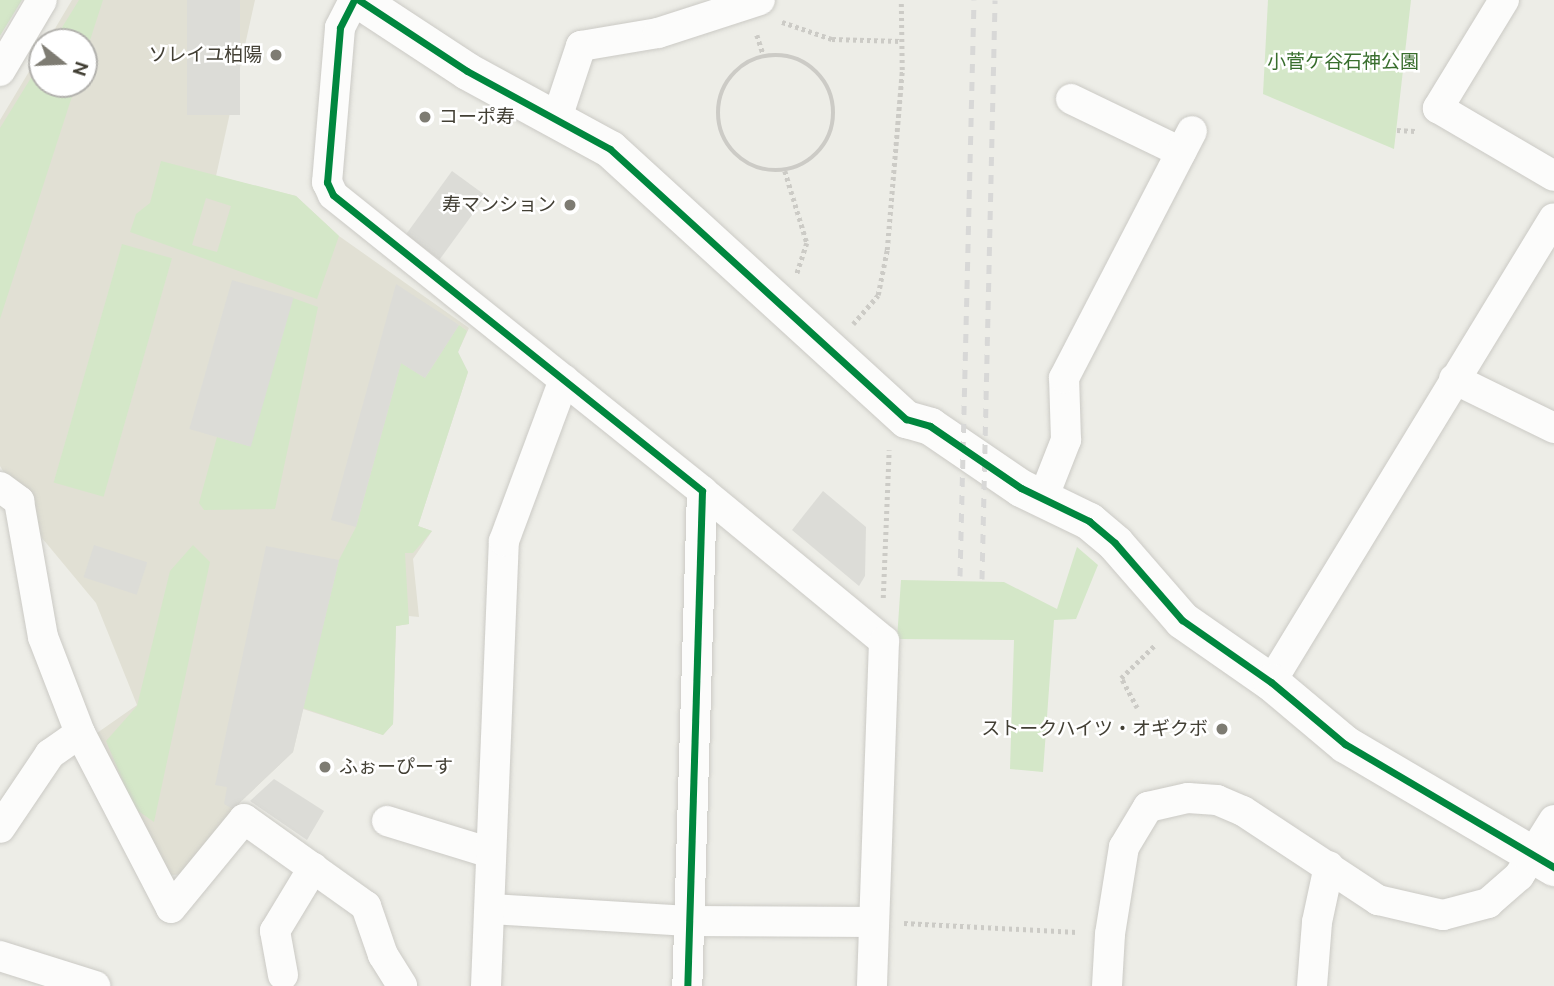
<!DOCTYPE html>
<html>
<head>
<meta charset="utf-8">
<style>
	body { margin:0 }
	#map { position:relative; width:1554px; height:986px; overflow:hidden; background:#edede7; font-family:Ubuntu,"Noto Sans JP",sans-serif }
	div>[style] { position:absolute }
	.residential>* { inset:0; background:#e1e0d4 }
	.green>* { inset:0; background:#d4e7c8; transform-origin:0 0 }
	.parking>* { inset:0; background:#dcdcd7; transform-origin:0 0 }
	.path>* { height:4.5px; margin-top:-2.25px; transform-origin:0; background:repeating-linear-gradient(90deg,#cccbc6 0 3.5px,transparent 0 7px) }
	.path>.ring { margin:-2.25px; padding:0; box-sizing:content-box; background:none; border:4.5px solid #cccbc6; border-radius:50% }
	.roads { filter:drop-shadow(0 0 2px #cbcac5) drop-shadow(0 0 2px #cbcac5) }
	.minor>* { height:30px; margin:-15px; padding:0 15px; transform-origin:15px; border-radius:15px; background:#fcfcfb }
	.tertiary>* { height:37px; margin:-18.5px; padding:0 18.5px; transform-origin:18.5px; border-radius:18.5px; background:#fcfcfb }
	.rail>* { height:5px; margin-top:-2.5px; transform-origin:0; background:repeating-linear-gradient(90deg,#d8d8d7 0 9px,transparent 0 18px) }
	.cycleway>* { height:7px; margin:-3.5px; padding:0 3.5px; transform-origin:3.5px; border-radius:3.5px; background:#00873e }
	.dots>* { width:19px; height:19px; translate:-50% -50%; box-sizing:border-box; border:4px solid #fff; border-radius:50% }
	span { translate:-50% -50%; white-space:nowrap; text-align:center; line-height:1.15; -webkit-text-stroke:5px #fff; paint-order:stroke }
	.poi-label { font-size:19px; color:#423f34 }
	.right { translate:-100% -50%; text-align:right }
	.left { translate:0 -50%; text-align:left }
	.park-label { font-size:19px; color:#386e2d }
	.north { position:absolute; left:28px; top:28px; width:70px; height:70px; box-sizing:border-box; background:#fff; border:2px solid #b3b2ae; border-radius:50%; rotate:108deg; font-size:19px; font-weight:700; line-height:28px; text-align:center; color:#423f34 }
	.north::after { content:''; display:block; margin:auto; width:24px; height:32px; background:#7e7c73; clip-path:polygon(50% 0,100% 100%,50% 72%,0 100%) }
</style>
</head>
<body>
<div id="map">
	<div class="residential">
		<i style="clip-path:polygon(72px 0,255px 0,216px 176px,296px 196px,339px 236px,469px 328px,458px 352px,468px 372px,418px 526px,432px 531px,413px 559px,419px 617px,409px 616px,409px 624px,396px 626px,393px 724px,383px 735px,303px 709px,293px 752px,233px 809px,183px 874px,165px 876px,97px 733px,137px 705px,96px 603px,42px 538px,0 466px,0 120px,42px 50px,42px 84px,84px 84px,84px 42px,47px 42px)"></i>
	</div>
	<div class="green">
		<i style="clip-path:polygon(0 0,22px 0,0 36px)"></i>
		<i style="clip-path:polygon(79px 0,103px 0,84px 59px,84px 42px,53px 42px)"></i>
		<i style="clip-path:polygon(1268px 0,1411px 0,1394px 149px,1263px 94px)"></i>
		<i style="clip-path:polygon(42px 60px,42px 84px,76px 84px,0 319px,0 128px)"></i>
		<i style="clip-path:polygon(evenodd,161px 161px,296px 196px,339px 236px,317px 299px,130px 232px,136px 214px,150px 203px,161px 161px,206px 198px,231px 206px,217px 252px,192px 245px,206px 198px)"></i>
		<i style="left:122px;top:244px;width:52px;height:248px;rotate:16deg"></i>
		<i style="clip-path:polygon(293px 298px,318px 307px,275px 509px,204px 510px,199px 503px,217px 437px,249px 446px)"></i>
		<i style="clip-path:polygon(459px 325px,467px 331px,458px 352px,468px 372px,418px 526px,432px 531px,413px 553px,405px 553px,409px 624px,396px 626px,393px 724px,383px 735px,303px 708px,339px 560px,356px 527px,401px 363px,425px 378px)"></i>
		<i style="clip-path:polygon(193px 545px,210px 562px,154px 822px,134px 808px,106px 741px,137px 706px,170px 571px)"></i>
		<i style="clip-path:polygon(1077px 547px,1098px 565px,1076px 619px,1054px 620px,1043px 772px,1010px 769px,1014px 640px,897px 639px,901px 580px,1004px 582px,1057px 609px)"></i>
	</div>
	<div class="parking">
		<i style="left:187px;top:0;width:53px;height:115px"></i>
		<i style="left:452px;top:171px;width:42px;height:79px;rotate:36deg"></i>
		<i style="left:232px;top:280px;width:64px;height:155px;rotate:16deg"></i>
		<i style="clip-path:polygon(396px 284px,459px 325px,425px 378px,401px 363px,356px 527px,331px 520px)"></i>
		<i style="clip-path:polygon(823px 491px,866px 527px,865px 576px,859px 586px,792px 530px)"></i>
		<i style="left:94px;top:545px;width:56px;height:34px;rotate:18deg"></i>
		<i style="clip-path:polygon(266px 546px,339px 560px,293px 752px,233px 809px,224px 804px,227px 787px,215px 785px)"></i>
		<i style="clip-path:polygon(274px 779px,324px 811px,307px 840px,250px 801px)"></i>
	</div>
	<div class="path">
		<i style="left:782px;top:22px;width:53px;rotate:18.8deg"></i>
		<i style="left:832px;top:39px;width:69px;rotate:1.7deg"></i>
		<i style="left:757px;top:35px;width:22px;rotate:72deg"></i>
		<i class="ring" style="left:718px;top:55px;width:111.5px;height:111.5px"></i>
		<i style="left:1397px;top:130px;width:18px;rotate:3deg"></i>
		<i style="left:785px;top:171px;width:75px;rotate:73deg"></i>
		<i style="left:807px;top:243px;width:33px;rotate:108deg"></i>
		<i style="left:853px;top:324px;width:38px;rotate:-49deg"></i>
		<i style="left:878px;top:295px;width:46px;rotate:-78.7deg"></i>
		<i style="left:887px;top:250px;width:181px;rotate:-85.2deg"></i>
		<i style="left:902px;top:70px;width:70px;rotate:-90.8deg"></i>
		<i style="left:883px;top:598px;width:148px;rotate:-87.7deg"></i>
		<i style="left:1137px;top:708px;width:34px;rotate:-118deg"></i>
		<i style="left:1121px;top:678px;width:49px;rotate:-44.2deg"></i>
		<i style="left:904px;top:923px;width:173px;rotate:3deg"></i>
	</div>
	<div class="roads">
		<div class="minor">
			<i style="left:354px;top:0;width:31px;rotate:117deg"></i>
			<i style="left:340px;top:28px;width:155px;rotate:94.8deg"></i>
			<i style="left:327px;top:182px;width:14px;rotate:65deg"></i>
			<i style="left:333px;top:195px;width:473px;rotate:38.7deg"></i>
			<i style="left:702px;top:491px;width:495px;rotate:91.7deg"></i>
			<i style="left:1504px;top:0;width:127px;rotate:121.4deg"></i>
			<i style="left:1438px;top:108px;width:134px;rotate:30.4deg"></i>
			<i style="left:0;top:71px;width:82px;rotate:-59.4deg"></i>
			<i style="left:1071px;top:99px;width:122px;rotate:25.7deg"></i>
			<i style="left:557px;top:118px;width:76px;rotate:-71.6deg"></i>
			<i style="left:581px;top:46px;width:78px;rotate:-9.6deg"></i>
			<i style="left:658px;top:33px;width:107px;rotate:-17.9deg"></i>
			<i style="left:1454px;top:379px;width:111px;rotate:26.1deg"></i>
			<i style="left:0;top:487px;width:24px;rotate:36deg"></i>
			<i style="left:19px;top:501px;width:138px;rotate:80deg"></i>
			<i style="left:43px;top:637px;width:103px;rotate:68.9deg"></i>
			<i style="left:80px;top:733px;width:37px;rotate:145deg"></i>
			<i style="left:50px;top:754px;width:89px;rotate:124deg"></i>
			<i style="left:702px;top:491px;width:236px;rotate:39.5deg"></i>
			<i style="left:884px;top:641px;width:345px;rotate:92deg"></i>
			<i style="left:1042px;top:501px;width:66px;rotate:-68.5deg"></i>
			<i style="left:1066px;top:440px;width:62px;rotate:-91.8deg"></i>
			<i style="left:1064px;top:378px;width:278px;rotate:-62.6deg"></i>
			<i style="left:1271px;top:682px;width:543px;rotate:-58.62deg"></i>
			<i style="left:80px;top:733px;width:197px;rotate:62.5deg"></i>
			<i style="left:171px;top:908px;width:115px;rotate:-50.6deg"></i>
			<i style="left:244px;top:819px;width:150px;rotate:35.5deg"></i>
			<i style="left:366px;top:906px;width:52px;rotate:70.9deg"></i>
			<i style="left:383px;top:955px;width:36px;rotate:58deg"></i>
			<i style="left:387px;top:821px;width:106px;rotate:17.1deg"></i>
			<i style="left:491px;top:909px;width:198px;rotate:3.5deg"></i>
			<i style="left:689px;top:921px;width:184px;rotate:0.3deg"></i>
			<i style="left:0;top:956px;width:100px;rotate:17.5deg"></i>
			<i style="left:283px;top:975px;width:45px;rotate:-100.3deg"></i>
			<i style="left:275px;top:931px;width:74px;rotate:-58.9deg"></i>
			<i style="left:486px;top:986px;width:445px;rotate:-87.7deg"></i>
			<i style="left:504px;top:541px;width:172px;rotate:-69.6deg"></i>
			<i style="left:1107px;top:986px;width:52px;rotate:-86.7deg"></i>
			<i style="left:1110px;top:934px;width:88px;rotate:-80.9deg"></i>
			<i style="left:1124px;top:847px;width:47px;rotate:-59deg"></i>
			<i style="left:1148px;top:807px;width:41px;rotate:-12.7deg"></i>
			<i style="left:1188px;top:798px;width:29px;rotate:4deg"></i>
			<i style="left:1217px;top:800px;width:28px;rotate:23deg"></i>
			<i style="left:1243px;top:811px;width:162px;rotate:33.4deg"></i>
			<i style="left:1378px;top:900px;width:67px;rotate:13deg"></i>
			<i style="left:1443px;top:915px;width:47px;rotate:-14.9deg"></i>
			<i style="left:1488px;top:903px;width:41px;rotate:-41.1deg"></i>
			<i style="left:1519px;top:876px;width:66px;rotate:-58deg"></i>
			<i style="left:1312px;top:986px;width:64px;rotate:-85.5deg"></i>
			<i style="left:1317px;top:922px;width:57px;rotate:-77.9deg"></i>
		</div>
		<div class="tertiary">
			<i style="left:359px;top:0;width:129px;rotate:33.3deg"></i>
			<i style="left:467px;top:71px;width:163px;rotate:28.6deg"></i>
			<i style="left:610px;top:149px;width:401px;rotate:42.4deg"></i>
			<i style="left:906px;top:419px;width:25px;rotate:16deg"></i>
			<i style="left:930px;top:426px;width:110px;rotate:34.3deg"></i>
			<i style="left:1021px;top:488px;width:76px;rotate:25.9deg"></i>
			<i style="left:1089px;top:521px;width:34px;rotate:40deg"></i>
			<i style="left:1115px;top:543px;width:102px;rotate:49deg"></i>
			<i style="left:1182px;top:620px;width:108px;rotate:34.9deg"></i>
			<i style="left:1271px;top:682px;width:97px;rotate:40deg"></i>
			<i style="left:1345px;top:744px;width:243px;rotate:30.5deg"></i>
		</div>
	</div>
	<div class="rail">
		<i style="left:960px;top:576px;width:576px;rotate:-88.61deg"></i>
		<i style="left:982px;top:579px;width:579px;rotate:-88.71deg"></i>
	</div>
	<div class="cycleway">
		<i style="left:354px;top:0;width:31px;rotate:117deg"></i>
		<i style="left:340px;top:28px;width:155px;rotate:94.8deg"></i>
		<i style="left:327px;top:182px;width:14px;rotate:65deg"></i>
		<i style="left:333px;top:195px;width:473px;rotate:38.7deg"></i>
		<i style="left:702px;top:491px;width:495px;rotate:91.7deg"></i>
		<i style="left:359px;top:0;width:129px;rotate:33.3deg"></i>
		<i style="left:467px;top:71px;width:163px;rotate:28.6deg"></i>
		<i style="left:610px;top:149px;width:401px;rotate:42.4deg"></i>
		<i style="left:906px;top:419px;width:25px;rotate:16deg"></i>
		<i style="left:930px;top:426px;width:110px;rotate:34.3deg"></i>
		<i style="left:1021px;top:488px;width:76px;rotate:25.9deg"></i>
		<i style="left:1089px;top:521px;width:34px;rotate:40deg"></i>
		<i style="left:1115px;top:543px;width:102px;rotate:49deg"></i>
		<i style="left:1182px;top:620px;width:108px;rotate:34.9deg"></i>
		<i style="left:1271px;top:682px;width:97px;rotate:40deg"></i>
		<i style="left:1345px;top:744px;width:243px;rotate:30.5deg"></i>
	</div>
	<div class="dots">
		<i style="left:276px;top:55px;background:#7e7c73"></i>
		<i style="left:425px;top:117px;background:#7e7c73"></i>
		<i style="left:570px;top:205px;background:#7e7c73"></i>
		<i style="left:1222px;top:729px;background:#7e7c73"></i>
		<i style="left:325px;top:767px;background:#7e7c73"></i>
	</div>
	<div class="poi-label">
		<span class="right" style="left:262px;top:55px">ソレイユ柏陽</span>
		<span class="left" style="left:439px;top:117px">コーポ寿</span>
		<span class="right" style="left:556px;top:205px">寿マンション</span>
		<span class="right" style="left:1208px;top:729px">ストークハイツ・オギクボ</span>
		<span class="left" style="left:339px;top:767px">ふぉーぴーす</span>
	</div>
	<div class="park-label">
		<span style="left:1343px;top:62px">小菅ケ谷石神公園</span>
	</div>
	<div class="north">N</div>
</div>
</body>
</html>
